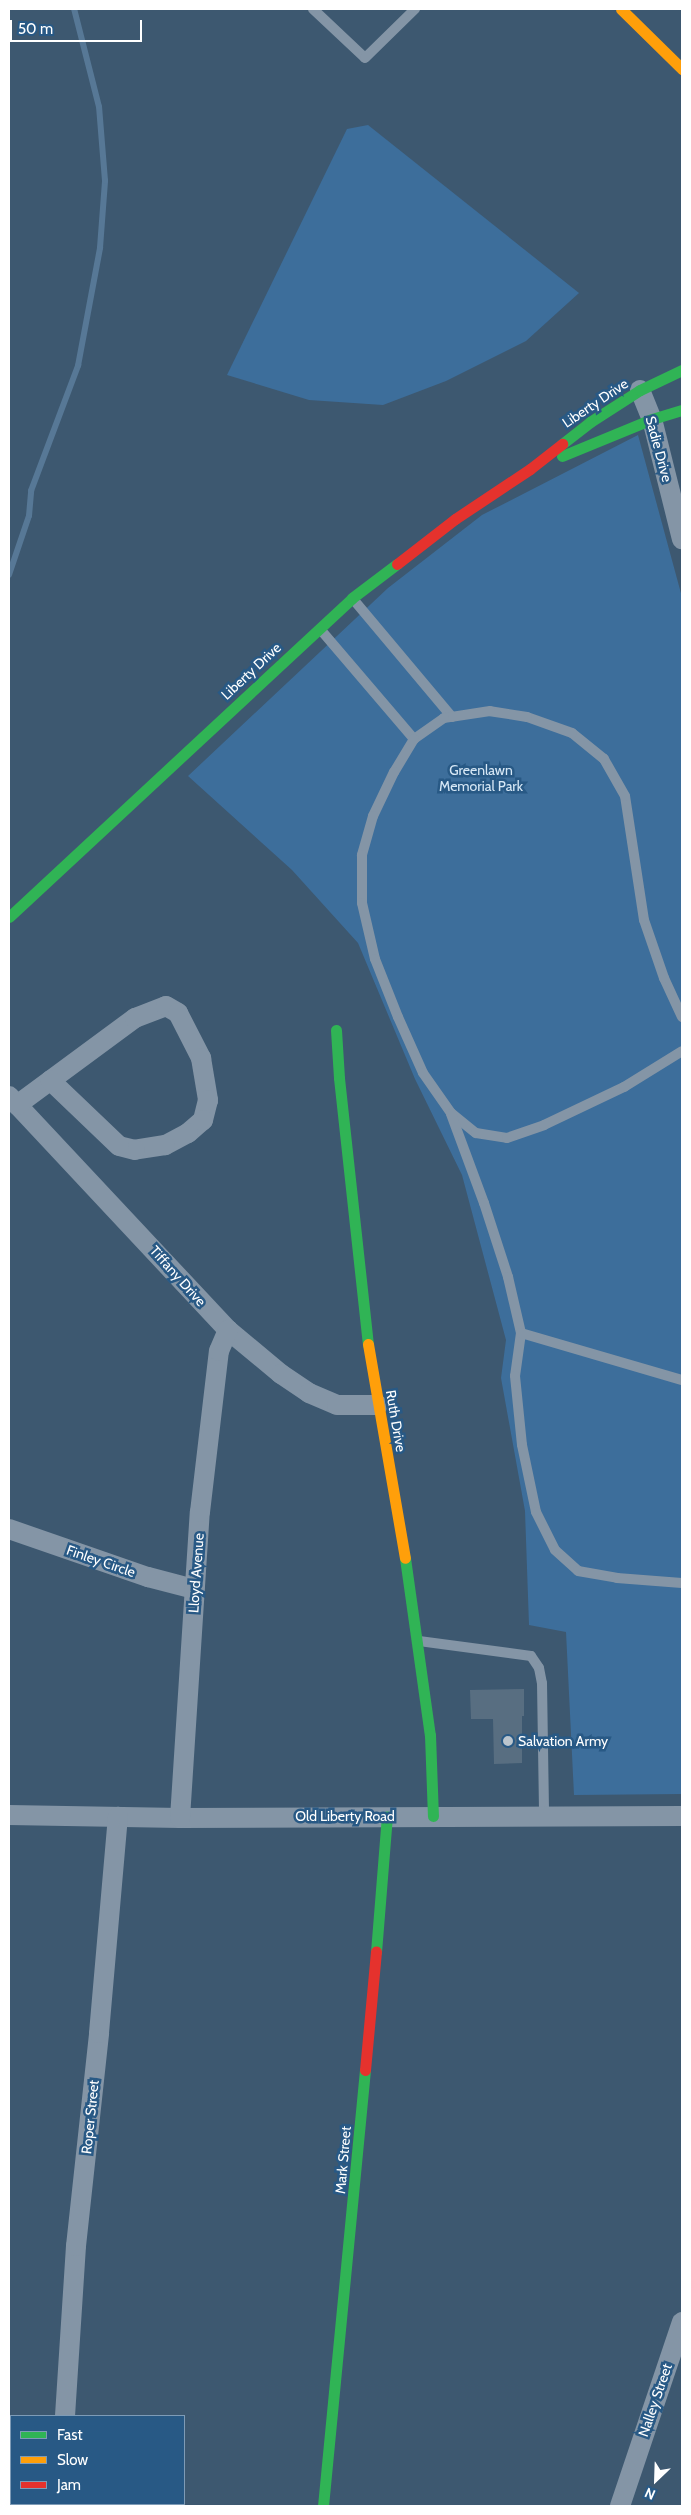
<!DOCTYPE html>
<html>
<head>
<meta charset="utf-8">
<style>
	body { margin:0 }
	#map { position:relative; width:691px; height:2515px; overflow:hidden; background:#3d5870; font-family:Cabin,sans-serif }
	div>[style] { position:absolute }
	.green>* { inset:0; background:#3d6e9b }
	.stream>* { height:5.5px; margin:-2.75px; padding:0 2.75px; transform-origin:2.75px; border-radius:2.75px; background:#577896 }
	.building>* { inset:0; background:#586e81 }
	.lane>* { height:10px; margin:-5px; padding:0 5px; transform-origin:5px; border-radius:5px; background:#8495a6 }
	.street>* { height:20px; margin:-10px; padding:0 10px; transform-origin:10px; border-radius:10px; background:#8495a6 }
	.fast>* { height:11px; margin:-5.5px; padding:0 5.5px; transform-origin:5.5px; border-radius:5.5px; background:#30b455 }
	.slow>* { height:11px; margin:-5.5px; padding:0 5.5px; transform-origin:5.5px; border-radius:5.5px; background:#ff9f0a }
	.jam>* { height:11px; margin:-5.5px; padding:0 5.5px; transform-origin:5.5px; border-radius:5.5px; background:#e5322d }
	.dots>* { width:14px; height:14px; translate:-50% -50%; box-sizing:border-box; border:2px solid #285985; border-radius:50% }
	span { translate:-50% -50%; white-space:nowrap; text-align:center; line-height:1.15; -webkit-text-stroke:5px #285985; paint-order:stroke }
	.street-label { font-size:14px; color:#fff }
	.park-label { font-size:14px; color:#d7e8f6 }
	.poi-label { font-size:14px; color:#fff }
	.left { translate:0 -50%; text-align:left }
	.frame { position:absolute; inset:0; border:10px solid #fff; pointer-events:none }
	.legend { position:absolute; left:10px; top:2415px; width:175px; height:90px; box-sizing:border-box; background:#285985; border:1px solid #7e9bb6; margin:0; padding:6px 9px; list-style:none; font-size:15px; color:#fff }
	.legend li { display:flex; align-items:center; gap:10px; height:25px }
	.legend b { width:25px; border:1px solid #7e9bb6 }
	.north { position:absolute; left:631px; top:2455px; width:50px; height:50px; -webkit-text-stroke:4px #285985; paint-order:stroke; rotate:204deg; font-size:14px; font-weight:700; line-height:20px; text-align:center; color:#fff }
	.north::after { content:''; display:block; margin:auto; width:18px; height:22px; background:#fff; clip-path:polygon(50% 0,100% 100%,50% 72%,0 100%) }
	.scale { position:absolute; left:10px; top:20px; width:132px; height:22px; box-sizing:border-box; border:2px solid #fff; border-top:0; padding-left:6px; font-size:15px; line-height:18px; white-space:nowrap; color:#fff; -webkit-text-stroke:4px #285985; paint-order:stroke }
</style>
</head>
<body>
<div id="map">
	<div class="green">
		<i style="clip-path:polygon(368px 125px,579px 293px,526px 341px,446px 381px,383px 405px,309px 400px,227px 375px,347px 129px)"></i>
		<i style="clip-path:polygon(638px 435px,682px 597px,682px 1794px,574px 1795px,566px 1632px,529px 1625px,525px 1511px,501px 1378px,506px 1340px,462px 1175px,415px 1079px,358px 943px,292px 870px,188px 776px,388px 588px,482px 515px)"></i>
	</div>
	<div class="stream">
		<i style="left:9px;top:575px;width:62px;rotate:-71.3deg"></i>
		<i style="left:29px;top:516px;width:25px;rotate:-85deg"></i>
		<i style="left:31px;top:491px;width:134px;rotate:-69.4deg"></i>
		<i style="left:78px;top:366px;width:120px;rotate:-79.4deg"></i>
		<i style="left:100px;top:248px;width:67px;rotate:-85.7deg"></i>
		<i style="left:105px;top:181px;width:74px;rotate:-94.6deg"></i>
		<i style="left:99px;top:107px;width:101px;rotate:-104.3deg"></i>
	</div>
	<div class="building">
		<i style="clip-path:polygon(524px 1689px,524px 1716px,522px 1716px,522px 1763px,494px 1764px,493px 1719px,471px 1719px,470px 1690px)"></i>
	</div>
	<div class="lane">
		<i style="left:313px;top:9px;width:71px;rotate:43.3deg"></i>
		<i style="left:365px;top:58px;width:70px;rotate:-44.4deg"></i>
		<i style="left:353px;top:599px;width:154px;rotate:50deg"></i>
		<i style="left:320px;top:629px;width:145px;rotate:49.5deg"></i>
		<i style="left:682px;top:1017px;width:43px;rotate:-114.8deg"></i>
		<i style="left:664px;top:978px;width:61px;rotate:-109deg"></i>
		<i style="left:644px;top:920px;width:125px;rotate:-98.7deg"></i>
		<i style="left:625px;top:796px;width:43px;rotate:-119.6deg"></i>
		<i style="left:604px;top:759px;width:41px;rotate:-140.9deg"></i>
		<i style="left:572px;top:733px;width:48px;rotate:-160.4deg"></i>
		<i style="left:527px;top:717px;width:37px;rotate:-171deg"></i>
		<i style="left:490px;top:711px;width:47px;rotate:171.3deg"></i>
		<i style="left:444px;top:718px;width:37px;rotate:145deg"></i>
		<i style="left:414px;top:739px;width:39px;rotate:121deg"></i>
		<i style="left:394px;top:772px;width:49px;rotate:115.5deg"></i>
		<i style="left:373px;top:816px;width:41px;rotate:105.8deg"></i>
		<i style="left:362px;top:855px;width:48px;rotate:90deg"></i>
		<i style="left:362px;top:903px;width:57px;rotate:76.9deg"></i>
		<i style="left:375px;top:959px;width:62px;rotate:68.4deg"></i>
		<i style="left:398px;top:1017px;width:61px;rotate:65.9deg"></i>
		<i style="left:423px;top:1073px;width:49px;rotate:55deg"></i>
		<i style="left:451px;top:1113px;width:32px;rotate:39deg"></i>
		<i style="left:476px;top:1133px;width:31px;rotate:9deg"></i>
		<i style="left:507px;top:1138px;width:39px;rotate:-19deg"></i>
		<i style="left:544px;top:1125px;width:89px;rotate:-25.4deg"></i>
		<i style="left:624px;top:1087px;width:68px;rotate:-31.8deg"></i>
		<i style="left:451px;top:1114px;width:95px;rotate:69.7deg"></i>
		<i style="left:484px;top:1203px;width:78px;rotate:72deg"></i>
		<i style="left:508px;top:1277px;width:57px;rotate:76.9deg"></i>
		<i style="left:521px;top:1333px;width:43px;rotate:97.9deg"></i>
		<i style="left:515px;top:1376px;width:69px;rotate:84.2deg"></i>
		<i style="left:522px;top:1445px;width:68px;rotate:78.2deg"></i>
		<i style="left:536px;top:1512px;width:42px;rotate:63.4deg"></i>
		<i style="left:555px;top:1550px;width:31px;rotate:42deg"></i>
		<i style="left:578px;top:1571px;width:40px;rotate:10deg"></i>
		<i style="left:617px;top:1578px;width:65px;rotate:4.4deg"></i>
		<i style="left:521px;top:1333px;width:168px;rotate:16.3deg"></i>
		<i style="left:419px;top:1641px;width:113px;rotate:7.6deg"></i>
		<i style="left:531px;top:1656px;width:14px;rotate:56deg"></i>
		<i style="left:539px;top:1668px;width:15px;rotate:79deg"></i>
		<i style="left:542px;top:1683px;width:134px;rotate:89.1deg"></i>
	</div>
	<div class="street">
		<i style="left:640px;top:390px;width:31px;rotate:68deg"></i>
		<i style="left:652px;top:419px;width:124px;rotate:76deg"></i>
		<i style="left:9px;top:1096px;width:320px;rotate:46.9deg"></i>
		<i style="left:228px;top:1330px;width:69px;rotate:39.7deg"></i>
		<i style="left:281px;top:1374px;width:34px;rotate:34deg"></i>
		<i style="left:309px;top:1393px;width:30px;rotate:23deg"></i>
		<i style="left:337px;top:1405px;width:41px"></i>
		<i style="left:17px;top:1105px;width:147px;rotate:-36.4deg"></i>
		<i style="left:135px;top:1018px;width:33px;rotate:-21deg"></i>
		<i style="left:166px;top:1006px;width:14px;rotate:30deg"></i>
		<i style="left:178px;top:1013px;width:51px;rotate:62.9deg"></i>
		<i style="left:201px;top:1058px;width:43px;rotate:80.5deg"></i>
		<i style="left:208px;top:1100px;width:21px;rotate:104deg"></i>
		<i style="left:203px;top:1120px;width:20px;rotate:139deg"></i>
		<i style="left:188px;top:1133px;width:26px;rotate:152deg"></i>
		<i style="left:165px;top:1145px;width:30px;rotate:171deg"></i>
		<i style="left:135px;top:1150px;width:16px;rotate:-166deg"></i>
		<i style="left:119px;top:1146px;width:95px;rotate:-136.3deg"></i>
		<i style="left:9px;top:1529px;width:147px;rotate:19.1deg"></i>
		<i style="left:148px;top:1577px;width:48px;rotate:14.6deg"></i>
		<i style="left:9px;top:1815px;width:171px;rotate:1deg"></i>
		<i style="left:180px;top:1818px;width:502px;rotate:-0.23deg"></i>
		<i style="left:180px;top:1818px;width:307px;rotate:-86.3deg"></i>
		<i style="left:200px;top:1512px;width:162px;rotate:-83.3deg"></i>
		<i style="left:219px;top:1351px;width:23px;rotate:-67deg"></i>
		<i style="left:65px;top:2416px;width:170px;rotate:-86.3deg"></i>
		<i style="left:76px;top:2246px;width:214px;rotate:-83.8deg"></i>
		<i style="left:99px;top:2033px;width:217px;rotate:-85deg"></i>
		<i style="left:56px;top:2506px;width:2px;rotate:-63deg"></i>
		<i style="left:620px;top:2506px;width:194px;rotate:-71.4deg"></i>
	</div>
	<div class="fast">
		<i style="left:562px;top:444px;width:36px;rotate:-38deg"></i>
		<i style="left:590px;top:422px;width:59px;rotate:-32.6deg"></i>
		<i style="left:640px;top:390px;width:47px;rotate:-25.5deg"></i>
		<i style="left:562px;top:456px;width:97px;rotate:-22.3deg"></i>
		<i style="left:652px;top:419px;width:31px;rotate:-17deg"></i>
		<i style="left:9px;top:917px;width:468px;rotate:-42.9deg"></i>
		<i style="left:352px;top:598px;width:56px;rotate:-37.1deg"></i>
		<i style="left:336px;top:1030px;width:48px;rotate:86.4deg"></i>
		<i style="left:339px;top:1078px;width:268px;rotate:83.8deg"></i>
		<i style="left:405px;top:1558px;width:179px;rotate:82deg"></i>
		<i style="left:430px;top:1735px;width:81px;rotate:87.9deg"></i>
		<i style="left:376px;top:1952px;width:136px;rotate:-85.4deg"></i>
		<i style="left:323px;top:2506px;width:438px;rotate:-84.5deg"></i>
	</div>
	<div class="slow">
		<i style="left:621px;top:9px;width:86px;rotate:44.5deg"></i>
		<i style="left:368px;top:1344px;width:217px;rotate:80.2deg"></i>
	</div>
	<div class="jam">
		<i style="left:397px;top:564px;width:73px;rotate:-37.8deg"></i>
		<i style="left:455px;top:519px;width:90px;rotate:-33.7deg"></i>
		<i style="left:530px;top:469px;width:41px;rotate:-38deg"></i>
		<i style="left:365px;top:2070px;width:119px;rotate:-84.7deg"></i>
	</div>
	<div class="dots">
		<i style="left:508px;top:1741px;background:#bbc5cd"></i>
	</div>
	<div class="street-label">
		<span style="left:595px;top:403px;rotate:-34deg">Liberty Drive</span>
		<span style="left:659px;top:449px;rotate:75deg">Sadie Drive</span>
		<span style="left:251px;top:671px;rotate:-43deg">Liberty Drive</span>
		<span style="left:178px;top:1276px;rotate:48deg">Tiffany Drive</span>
		<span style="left:396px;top:1421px;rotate:80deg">Ruth Drive</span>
		<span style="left:101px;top:1561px;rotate:19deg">Finley Circle</span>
		<span style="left:196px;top:1573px;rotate:-86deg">Lloyd Avenue</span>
		<span style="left:345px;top:1816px">Old Liberty Road</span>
		<span style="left:90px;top:2117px;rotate:-84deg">Roper Street</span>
		<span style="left:343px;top:2160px;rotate:-85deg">Mark Street</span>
		<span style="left:655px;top:2400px;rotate:-71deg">Nalley Street</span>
	</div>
	<div class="park-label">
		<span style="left:481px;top:778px">Greenlawn<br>Memorial Park</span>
	</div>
	<div class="poi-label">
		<span class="left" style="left:518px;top:1741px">Salvation Army</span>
	</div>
	<div class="frame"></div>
	<ul class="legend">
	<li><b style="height:6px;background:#30b455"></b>Fast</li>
	<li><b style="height:6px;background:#ff9f0a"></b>Slow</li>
	<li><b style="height:6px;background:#e5322d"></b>Jam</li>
	</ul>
	<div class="north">N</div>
	<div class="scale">50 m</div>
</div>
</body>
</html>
